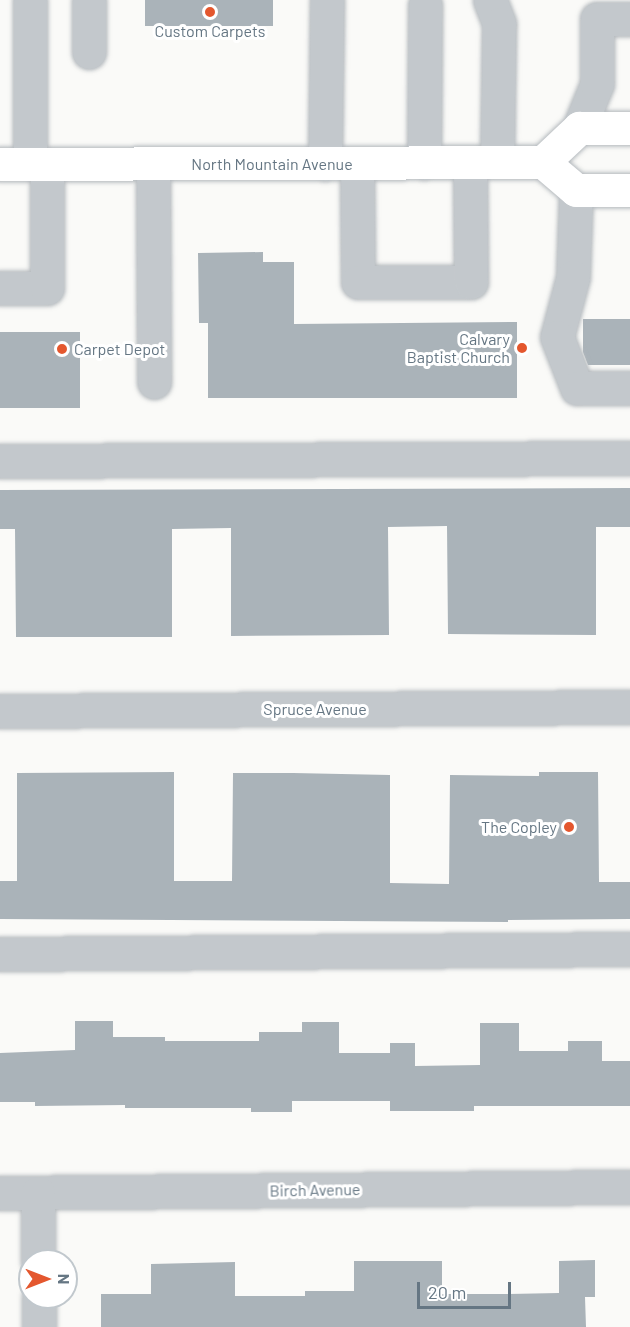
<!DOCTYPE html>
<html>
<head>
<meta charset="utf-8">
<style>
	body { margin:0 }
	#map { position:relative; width:630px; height:1327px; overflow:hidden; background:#fafaf8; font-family:Barlow,sans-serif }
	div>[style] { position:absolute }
	.building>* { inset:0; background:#aab3b9; transform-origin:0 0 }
	.roads { filter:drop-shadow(0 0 2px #b5babe) drop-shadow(0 0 2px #b5babe) }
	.minor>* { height:33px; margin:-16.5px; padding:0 16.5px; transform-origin:16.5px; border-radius:16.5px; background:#c3c8cc }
	.major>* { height:33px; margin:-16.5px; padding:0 16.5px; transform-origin:16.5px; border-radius:16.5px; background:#fff }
	.dots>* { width:16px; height:16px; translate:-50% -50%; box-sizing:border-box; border:3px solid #fff; border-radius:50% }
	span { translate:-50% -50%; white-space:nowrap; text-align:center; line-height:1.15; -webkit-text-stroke:6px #fff; paint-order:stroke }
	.poi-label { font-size:16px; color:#657683 }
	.right { translate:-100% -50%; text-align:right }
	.left { translate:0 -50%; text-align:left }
	.street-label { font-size:16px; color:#657683 }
	.north { position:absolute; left:18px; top:1249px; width:60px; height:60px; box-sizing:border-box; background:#fff; border:2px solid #c1c8cd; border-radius:50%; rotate:90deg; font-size:16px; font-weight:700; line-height:24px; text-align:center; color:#657683 }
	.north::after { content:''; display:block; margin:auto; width:21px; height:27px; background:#e4572e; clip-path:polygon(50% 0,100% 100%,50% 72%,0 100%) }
	.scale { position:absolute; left:417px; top:1282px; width:94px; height:27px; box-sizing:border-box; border:3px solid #657683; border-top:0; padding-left:8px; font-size:18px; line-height:21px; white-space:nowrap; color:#657683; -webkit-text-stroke:4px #fff; paint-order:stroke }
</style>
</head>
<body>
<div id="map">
	<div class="building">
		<i style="left:145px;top:0;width:128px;height:26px"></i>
		<i style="clip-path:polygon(263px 252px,263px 262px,294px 262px,294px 324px,517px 322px,517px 398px,208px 398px,208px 323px,199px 323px,198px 253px)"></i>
		<i style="clip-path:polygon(583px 319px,630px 319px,630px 365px,588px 365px,583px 352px)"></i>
		<i style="left:80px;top:332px;width:76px;height:80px;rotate:90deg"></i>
		<i style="clip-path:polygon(630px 488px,630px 527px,596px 527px,596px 635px,448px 634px,447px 526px,388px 527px,389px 635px,231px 636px,231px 528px,172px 529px,172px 637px,16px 637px,15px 529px,0 529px,0 490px)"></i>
		<i style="clip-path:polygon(174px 772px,174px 881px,232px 881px,233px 773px,293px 773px,390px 775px,390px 883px,449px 884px,450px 775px,539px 776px,539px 772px,598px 772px,599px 882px,630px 882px,630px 919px,508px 920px,508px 922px,0 919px,0 881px,17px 881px,17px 773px)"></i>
		<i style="clip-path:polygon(75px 1021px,113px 1021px,113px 1037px,165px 1037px,165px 1041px,259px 1041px,259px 1032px,302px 1032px,302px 1022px,339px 1022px,339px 1053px,390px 1053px,390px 1043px,415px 1043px,415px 1066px,480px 1065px,480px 1023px,519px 1023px,519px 1051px,568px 1051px,568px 1041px,602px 1041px,602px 1061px,630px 1061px,630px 1106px,474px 1106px,474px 1111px,390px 1111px,390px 1101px,292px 1101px,292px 1112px,251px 1112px,251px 1108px,125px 1108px,125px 1105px,35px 1106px,35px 1102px,0 1102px,0 1053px,75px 1050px)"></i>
		<i style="clip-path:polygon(595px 1260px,595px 1297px,585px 1297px,586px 1327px,101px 1327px,101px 1294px,151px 1294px,151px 1264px,235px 1262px,235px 1296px,305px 1296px,305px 1291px,354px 1291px,354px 1261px,442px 1261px,442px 1294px,509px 1294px,559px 1293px,559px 1261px)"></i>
	</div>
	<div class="roads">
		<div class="minor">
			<i style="left:30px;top:0;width:164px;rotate:90deg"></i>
			<i style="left:490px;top:0;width:26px;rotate:69deg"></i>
			<i style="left:499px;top:24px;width:138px;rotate:90.8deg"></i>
			<i style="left:89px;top:52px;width:52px;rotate:-90deg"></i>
			<i style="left:579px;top:128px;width:48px;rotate:-67.8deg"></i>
			<i style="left:597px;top:84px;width:65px;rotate:-90deg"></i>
			<i style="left:597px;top:19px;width:33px"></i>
			<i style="left:357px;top:163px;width:119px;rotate:89.5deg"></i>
			<i style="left:358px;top:282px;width:113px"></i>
			<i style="left:471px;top:282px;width:119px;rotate:-90.5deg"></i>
			<i style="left:424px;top:163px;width:158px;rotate:-89.6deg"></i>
			<i style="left:153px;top:164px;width:218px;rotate:89.7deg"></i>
			<i style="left:325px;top:164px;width:164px;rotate:-89.3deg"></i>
			<i style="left:576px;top:190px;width:87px;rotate:92deg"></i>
			<i style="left:573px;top:277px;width:62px;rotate:104.9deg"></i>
			<i style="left:557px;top:337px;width:55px;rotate:68.6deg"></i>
			<i style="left:577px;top:388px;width:53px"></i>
			<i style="left:0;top:288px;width:47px"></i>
			<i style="left:47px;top:288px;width:124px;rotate:-90deg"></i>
			<i style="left:0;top:461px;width:630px;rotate:-0.27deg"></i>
			<i style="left:0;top:711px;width:630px;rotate:-0.36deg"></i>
			<i style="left:0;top:954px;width:630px;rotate:-0.45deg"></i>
			<i style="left:0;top:1193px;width:630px;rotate:-0.55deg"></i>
			<i style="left:38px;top:1193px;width:68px;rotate:90deg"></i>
			<i style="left:39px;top:1297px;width:30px;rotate:90deg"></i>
		</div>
		<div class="major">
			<i style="left:543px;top:162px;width:50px;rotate:-43.4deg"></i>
			<i style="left:579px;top:128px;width:51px"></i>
			<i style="left:0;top:164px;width:543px;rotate:-0.21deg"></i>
			<i style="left:543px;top:162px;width:43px;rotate:40.3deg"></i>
			<i style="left:576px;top:190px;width:54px"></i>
		</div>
	</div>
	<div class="dots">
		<i style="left:210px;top:12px;background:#e4572e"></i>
		<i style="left:522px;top:348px;background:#e4572e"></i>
		<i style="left:62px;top:349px;background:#e4572e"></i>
		<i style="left:569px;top:827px;background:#e4572e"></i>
	</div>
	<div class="poi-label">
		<span style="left:210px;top:31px">Custom Carpets</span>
		<span class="right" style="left:510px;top:348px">Calvary<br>Baptist Church</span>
		<span class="left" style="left:74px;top:349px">Carpet Depot</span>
		<span class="right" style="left:557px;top:827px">The Copley</span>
	</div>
	<div class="street-label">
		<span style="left:272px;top:164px">North Mountain Avenue</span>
		<span style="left:315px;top:709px">Spruce Avenue</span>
		<span style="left:315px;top:1190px;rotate:-1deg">Birch Avenue</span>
	</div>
	<div class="north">N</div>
	<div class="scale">20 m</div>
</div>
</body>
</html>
